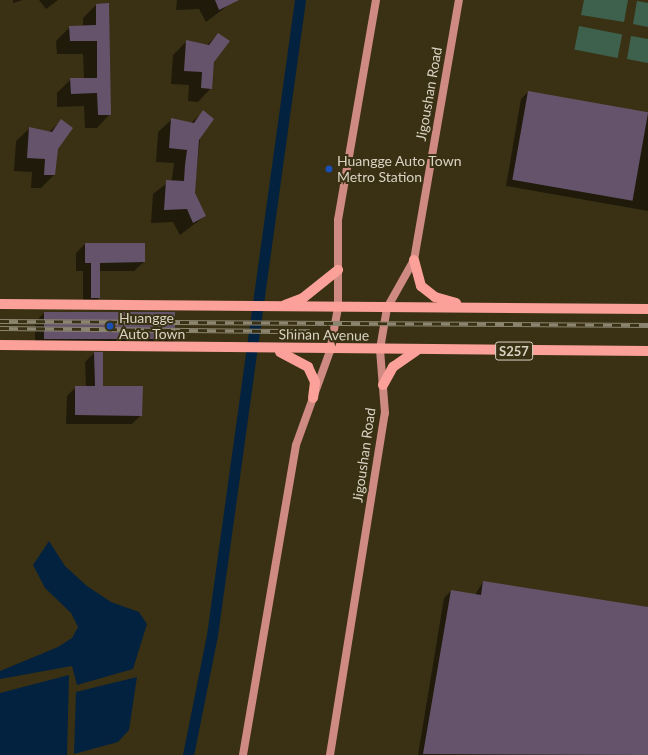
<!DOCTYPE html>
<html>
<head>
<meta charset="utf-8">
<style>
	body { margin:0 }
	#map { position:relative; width:648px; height:755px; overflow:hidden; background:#3a3114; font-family:Lato,sans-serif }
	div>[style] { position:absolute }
	.green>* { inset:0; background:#3e614d; transform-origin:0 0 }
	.water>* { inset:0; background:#03223f }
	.shadow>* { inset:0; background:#0007 }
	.canal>* { height:11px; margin:-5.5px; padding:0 5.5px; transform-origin:5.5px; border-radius:5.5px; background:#03223f }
	.building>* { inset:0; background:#65536c; transform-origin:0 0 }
	.secondary>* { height:8px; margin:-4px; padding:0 4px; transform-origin:4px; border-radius:4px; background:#cf8a84 }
	.primary>* { height:10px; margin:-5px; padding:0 5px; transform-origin:5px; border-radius:5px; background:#fba19a }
	.rail>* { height:4.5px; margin-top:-2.25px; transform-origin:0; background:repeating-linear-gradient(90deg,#3a3114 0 9px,#8c856f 0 18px); box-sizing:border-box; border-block:1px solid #8c856f }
	.dots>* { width:11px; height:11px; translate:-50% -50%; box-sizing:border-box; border:2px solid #3a3114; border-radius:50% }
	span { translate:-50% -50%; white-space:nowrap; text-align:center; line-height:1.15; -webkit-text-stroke:4px #3a3114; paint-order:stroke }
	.shield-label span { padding:1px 3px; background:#3a3114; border:1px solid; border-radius:3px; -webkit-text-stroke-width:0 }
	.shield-label { font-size:13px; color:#d9d3c3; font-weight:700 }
	.street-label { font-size:14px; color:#d9d3c3 }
	.poi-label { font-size:14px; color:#d9d3c3 }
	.left { translate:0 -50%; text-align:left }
</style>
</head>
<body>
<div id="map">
	<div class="green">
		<i style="clip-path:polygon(584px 0,628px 0,624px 22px,581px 15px)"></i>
		<i style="clip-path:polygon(637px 1px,648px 3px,648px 27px,633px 24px)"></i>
		<i style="left:579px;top:26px;width:44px;height:24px;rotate:11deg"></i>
		<i style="clip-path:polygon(631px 36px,648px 39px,648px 63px,627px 59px)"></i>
	</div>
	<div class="water">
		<i style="clip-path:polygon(49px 541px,65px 566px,87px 586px,111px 602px,139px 612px,147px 624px,133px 669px,77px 685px,72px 666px,0 679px,0 671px,58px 647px,72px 638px,78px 627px,71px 613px,45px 588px,33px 565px)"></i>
		<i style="clip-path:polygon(69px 675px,67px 755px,0 755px,0 693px)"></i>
		<i style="clip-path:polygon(137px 677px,129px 730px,118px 742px,74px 754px,76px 692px)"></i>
	</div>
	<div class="shadow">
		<i style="clip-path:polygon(13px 0,23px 0,13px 3px)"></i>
		<i style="clip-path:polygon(39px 0,58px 0,46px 9px)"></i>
		<i style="clip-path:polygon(177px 0,229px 0,231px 3px,206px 22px,199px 9px,176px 10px)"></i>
		<i style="clip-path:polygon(96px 5px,110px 114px,97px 128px,85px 128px,84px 106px,57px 107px,57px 93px,71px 79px,84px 79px,83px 54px,57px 54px,56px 41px,70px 27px,83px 27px,83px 18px)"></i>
		<i style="clip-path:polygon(218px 34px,211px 88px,198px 102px,188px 101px,189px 85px,171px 84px,173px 55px,187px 41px,207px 45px)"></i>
		<i style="clip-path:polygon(528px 92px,648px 113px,648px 211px,506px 186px,521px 99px)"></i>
		<i style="clip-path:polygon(203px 112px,194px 193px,205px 216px,180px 235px,173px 222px,151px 223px,153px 194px,172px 179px,174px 163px,156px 162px,158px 132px,172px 119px,191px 123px)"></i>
		<i style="clip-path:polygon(61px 121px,54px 175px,41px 188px,31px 188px,32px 172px,14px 171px,16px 141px,30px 128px,49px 132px)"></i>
		<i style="clip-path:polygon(85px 244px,144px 262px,134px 271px,99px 271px,99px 298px,90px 307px,83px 307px,83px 271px,76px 271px,76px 253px)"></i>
		<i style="clip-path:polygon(44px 313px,174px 340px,165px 349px,35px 348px,35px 322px)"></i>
		<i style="clip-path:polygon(94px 353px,102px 387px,141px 415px,132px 424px,66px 424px,67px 396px,76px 387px,86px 387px,85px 362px)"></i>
		<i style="clip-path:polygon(483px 582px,648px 608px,648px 755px,418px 755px,444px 598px,451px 591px,475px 595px)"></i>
	</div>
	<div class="canal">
		<i style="left:188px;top:755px;width:122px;rotate:-78.7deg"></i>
		<i style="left:212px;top:635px;width:641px;rotate:-82.11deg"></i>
	</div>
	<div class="building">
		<i style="clip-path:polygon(215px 0,239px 0,219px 10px)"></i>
		<i style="clip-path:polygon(109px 3px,111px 115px,98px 115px,97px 93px,71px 94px,70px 78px,97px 78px,97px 41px,70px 41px,69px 26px,96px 25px,96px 4px)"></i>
		<i style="clip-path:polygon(218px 33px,230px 41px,214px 62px,212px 89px,201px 88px,202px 72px,184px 71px,186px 40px,209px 45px)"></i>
		<i style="left:528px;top:91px;width:122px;height:90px;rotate:10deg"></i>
		<i style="clip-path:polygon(203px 110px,214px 119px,199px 140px,195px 193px,206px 216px,193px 223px,187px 209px,164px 210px,166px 180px,184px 181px,185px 165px,187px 150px,169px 148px,171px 118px,194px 123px)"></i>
		<i style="clip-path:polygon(61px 119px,73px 128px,58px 149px,55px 175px,44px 175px,45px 159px,27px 158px,29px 127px,52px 132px)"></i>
		<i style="clip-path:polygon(85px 243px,145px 243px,145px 262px,100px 263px,100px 298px,91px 298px,91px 263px,85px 263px)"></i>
		<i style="left:44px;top:312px;width:131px;height:27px"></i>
		<i style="clip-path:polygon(94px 352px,103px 352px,103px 386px,143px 386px,142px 416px,75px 415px,75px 386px,95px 386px)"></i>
		<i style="clip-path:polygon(483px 581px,648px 607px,648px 755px,423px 754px,451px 590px,481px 595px)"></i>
	</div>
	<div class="secondary">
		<i style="left:243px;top:755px;width:314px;rotate:-80.3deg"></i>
		<i style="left:296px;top:445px;width:100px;rotate:-70.1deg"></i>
		<i style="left:330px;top:351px;width:44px;rotate:-79.5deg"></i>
		<i style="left:338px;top:308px;width:88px;rotate:-90deg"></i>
		<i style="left:338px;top:220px;width:223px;rotate:-80.2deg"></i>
		<i style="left:330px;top:755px;width:346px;rotate:-80.9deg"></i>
		<i style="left:385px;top:413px;width:64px;rotate:-94.5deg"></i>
		<i style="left:380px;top:349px;width:42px;rotate:-80.3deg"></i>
		<i style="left:387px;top:308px;width:55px;rotate:-60.6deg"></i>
		<i style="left:414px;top:260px;width:264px;rotate:-80.2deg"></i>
	</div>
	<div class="primary">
		<i style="left:414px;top:260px;width:27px;rotate:75deg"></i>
		<i style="left:421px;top:286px;width:18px;rotate:38deg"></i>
		<i style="left:435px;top:297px;width:22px;rotate:16deg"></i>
		<i style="left:0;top:304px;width:648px;rotate:0.44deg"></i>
		<i style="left:285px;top:305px;width:19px;rotate:-21deg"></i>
		<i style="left:303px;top:298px;width:45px;rotate:-38.7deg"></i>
		<i style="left:0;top:345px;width:648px;rotate:0.53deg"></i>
		<i style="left:280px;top:352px;width:32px;rotate:28deg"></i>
		<i style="left:308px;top:367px;width:17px;rotate:65deg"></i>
		<i style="left:315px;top:382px;width:16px;rotate:97deg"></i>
		<i style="left:383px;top:385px;width:21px;rotate:-61deg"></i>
		<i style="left:393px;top:367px;width:29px;rotate:-35deg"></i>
	</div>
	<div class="rail">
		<i style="left:0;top:321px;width:648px;rotate:0.35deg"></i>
		<i style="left:0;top:328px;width:310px;rotate:0.6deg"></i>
	</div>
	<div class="dots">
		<i style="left:329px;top:169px;background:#1a4fb4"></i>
		<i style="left:110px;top:326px;background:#1a4fb4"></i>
	</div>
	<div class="shield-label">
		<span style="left:514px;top:351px">S257</span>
	</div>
	<div class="street-label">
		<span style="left:429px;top:94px;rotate:-80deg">Jigoushan Road</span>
		<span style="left:324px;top:335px;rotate:1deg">Shinan Avenue</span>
		<span style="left:364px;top:455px;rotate:-82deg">Jigoushan Road</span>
	</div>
	<div class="poi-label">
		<span class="left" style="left:337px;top:169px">Huangge Auto Town<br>Metro Station</span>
		<span class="left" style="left:119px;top:326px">Huangge<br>Auto Town</span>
	</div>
</div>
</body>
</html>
